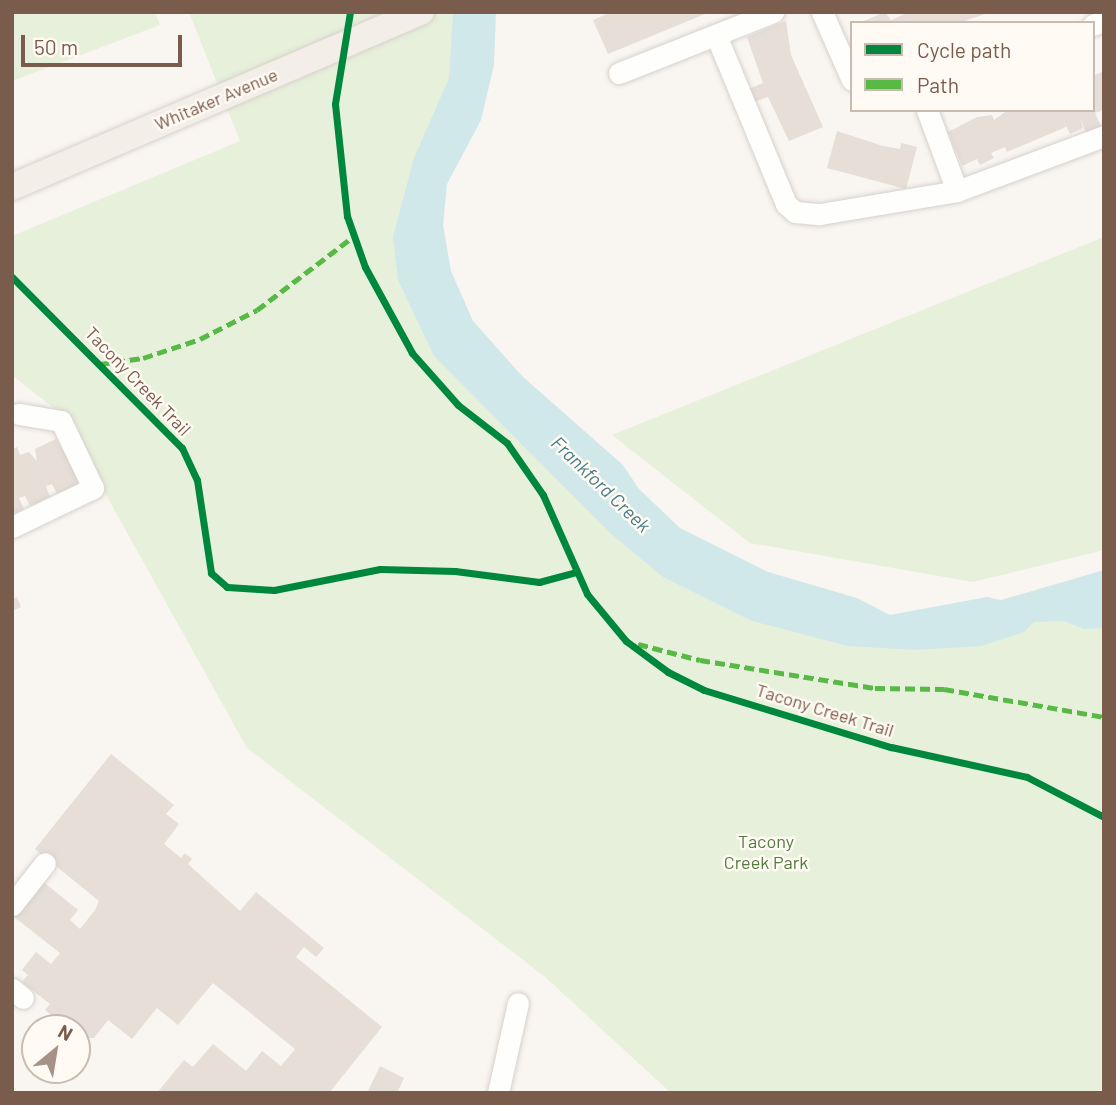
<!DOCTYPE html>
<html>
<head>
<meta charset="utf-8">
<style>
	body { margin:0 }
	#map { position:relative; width:1116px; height:1105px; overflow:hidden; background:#f9f5f0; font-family:Barlow,sans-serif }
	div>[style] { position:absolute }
	.green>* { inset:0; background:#e7f0db }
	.water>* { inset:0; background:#d0e8ea }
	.building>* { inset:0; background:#e6ded7 }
	.roads { filter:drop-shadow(0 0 2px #d7d1cb) drop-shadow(0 0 2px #d7d1cb) }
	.minor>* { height:21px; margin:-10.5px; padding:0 10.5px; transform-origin:10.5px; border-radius:10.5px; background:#fefefd }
	.major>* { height:26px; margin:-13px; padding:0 13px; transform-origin:13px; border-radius:13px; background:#f3eee8 }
	.quiet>* { height:5px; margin-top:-2.5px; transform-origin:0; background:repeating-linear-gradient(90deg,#58b947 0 10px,transparent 0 15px) }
	.cycleway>* { height:7px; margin:-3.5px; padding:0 3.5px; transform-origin:3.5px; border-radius:3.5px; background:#00873e }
	span { translate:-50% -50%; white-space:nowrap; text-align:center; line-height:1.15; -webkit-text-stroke:5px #fffaf3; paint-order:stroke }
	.street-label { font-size:18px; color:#7a5c4d }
	.park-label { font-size:18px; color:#537a41 }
	.water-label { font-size:19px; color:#437c86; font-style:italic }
	.frame { position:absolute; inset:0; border:14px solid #7a5c4d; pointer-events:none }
	.legend { position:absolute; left:850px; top:21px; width:245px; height:91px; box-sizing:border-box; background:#fffaf3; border:2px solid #cabbb1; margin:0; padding:9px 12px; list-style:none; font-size:21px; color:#7a5c4d }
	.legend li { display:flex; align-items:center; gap:14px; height:35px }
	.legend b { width:35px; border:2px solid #cabbb1 }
	.north { position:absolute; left:21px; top:1014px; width:70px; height:70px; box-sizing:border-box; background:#fffaf3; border:2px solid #cabbb1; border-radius:50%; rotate:30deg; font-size:19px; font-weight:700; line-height:28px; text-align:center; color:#7a5c4d }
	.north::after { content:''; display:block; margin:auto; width:24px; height:32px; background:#a69286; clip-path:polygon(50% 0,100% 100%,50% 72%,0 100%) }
	.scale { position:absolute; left:21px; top:35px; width:161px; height:32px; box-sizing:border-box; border:4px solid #7a5c4d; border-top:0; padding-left:9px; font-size:21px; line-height:24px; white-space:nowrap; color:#7a5c4d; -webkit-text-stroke:5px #fffaf3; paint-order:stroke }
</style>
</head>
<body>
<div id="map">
	<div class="green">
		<i style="clip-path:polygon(12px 12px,155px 12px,160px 25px,12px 81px)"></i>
		<i style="clip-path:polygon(189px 12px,480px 12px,429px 254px,455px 347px,640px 537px,855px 628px,1104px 584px,1104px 1093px,671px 1093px,544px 976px,247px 748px,105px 493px,71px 422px,12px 375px,12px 236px,240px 141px)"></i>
		<i style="clip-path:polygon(1104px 237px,1104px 550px,973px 582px,750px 543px,612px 435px)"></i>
	</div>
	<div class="water">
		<i style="clip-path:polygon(453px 12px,496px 12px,494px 65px,481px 120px,447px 184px,443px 225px,451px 271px,473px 321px,522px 376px,623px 465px,639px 489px,680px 528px,768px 572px,857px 598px,890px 615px,987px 597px,1001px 600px,1104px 570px,1104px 628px,1084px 629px,1064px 621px,1034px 622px,1024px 632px,981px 646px,915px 650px,848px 646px,752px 621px,663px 577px,610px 533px,434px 356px,398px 280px,393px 237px,414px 158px,449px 78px)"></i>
	</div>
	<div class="building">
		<i style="clip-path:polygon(611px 12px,710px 12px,608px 54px,593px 20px)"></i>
		<i style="clip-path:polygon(885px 12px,891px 20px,909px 12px,991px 12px,959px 23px,859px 23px)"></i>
		<i style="clip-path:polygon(786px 21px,791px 55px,823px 127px,789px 141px,768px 97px,751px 103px,746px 90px,763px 83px,747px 37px)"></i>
		<i style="clip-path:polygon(1104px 71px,1104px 110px,1095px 113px,1103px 131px,1088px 137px,1080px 118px,1083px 128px,1070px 134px,1063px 120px,1066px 127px,1007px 152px,1005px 147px,991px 153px,994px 158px,980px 165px,977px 159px,962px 166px,948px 132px,977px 117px,992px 115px,994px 120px,1008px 110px,1093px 110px,1093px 76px)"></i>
		<i style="clip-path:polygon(837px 131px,883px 146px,900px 149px,901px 143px,917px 147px,906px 189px,827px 168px)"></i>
		<i style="clip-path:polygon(56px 439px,82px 483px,57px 494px,52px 484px,46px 486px,50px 497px,30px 506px,25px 496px,19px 498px,24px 509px,12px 514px,12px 449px,17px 447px,20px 455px,29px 452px,37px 461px,35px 449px)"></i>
		<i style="clip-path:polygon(17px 597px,21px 607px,12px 611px,12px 599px)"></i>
		<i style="clip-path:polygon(111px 754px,174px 805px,166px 814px,179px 824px,164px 844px,181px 858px,185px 853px,192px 859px,188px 864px,240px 911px,256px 892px,324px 948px,316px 957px,304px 947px,296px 957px,382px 1027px,329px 1093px,157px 1093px,184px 1060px,193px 1067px,213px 1044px,246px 1071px,262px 1051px,281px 1066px,295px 1049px,213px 983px,178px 1025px,157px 1008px,132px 1039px,108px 1020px,94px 1038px,79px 1038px,77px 1028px,68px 1028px,45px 1010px,50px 1004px,22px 982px,28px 975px,22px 970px,36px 952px,51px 964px,60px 953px,13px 916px,41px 880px,78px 910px,70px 920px,80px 929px,95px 910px,99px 901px,35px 849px)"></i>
		<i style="clip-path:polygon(380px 1066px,404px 1078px,397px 1093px,367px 1093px)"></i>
	</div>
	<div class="roads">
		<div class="minor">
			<i style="left:822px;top:12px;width:74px;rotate:66.2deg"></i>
			<i style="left:1093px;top:25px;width:12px;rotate:-24deg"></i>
			<i style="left:716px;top:35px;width:183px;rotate:67.5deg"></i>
			<i style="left:786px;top:204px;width:12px;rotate:42deg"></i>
			<i style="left:795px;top:212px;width:25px;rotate:5deg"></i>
			<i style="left:820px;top:214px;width:139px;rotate:-9.5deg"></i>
			<i style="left:957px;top:191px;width:157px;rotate:-20.5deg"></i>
			<i style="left:619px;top:73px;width:166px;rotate:-21.6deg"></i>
			<i style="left:927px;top:110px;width:86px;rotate:69.7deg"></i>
			<i style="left:12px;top:527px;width:90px;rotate:-25.7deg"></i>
			<i style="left:93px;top:488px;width:74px;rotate:-115.5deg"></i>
			<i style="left:61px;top:421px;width:43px;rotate:-170.5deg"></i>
			<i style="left:12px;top:905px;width:53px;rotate:-51.8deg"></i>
			<i style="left:12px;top:989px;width:14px;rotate:39deg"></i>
			<i style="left:498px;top:1093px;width:92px;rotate:-77.5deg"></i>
		</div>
		<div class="major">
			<i style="left:12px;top:187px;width:445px;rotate:-23.2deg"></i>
		</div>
	</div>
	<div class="quiet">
		<i style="left:100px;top:364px;width:43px;rotate:-7.9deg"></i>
		<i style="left:143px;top:358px;width:60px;rotate:-18.4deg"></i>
		<i style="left:200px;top:339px;width:64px;rotate:-27deg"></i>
		<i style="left:257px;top:310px;width:122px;rotate:-37.3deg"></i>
		<i style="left:638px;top:644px;width:64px;rotate:14.5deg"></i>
		<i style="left:700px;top:660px;width:177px;rotate:9.1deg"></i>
		<i style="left:875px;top:688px;width:69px;rotate:0.8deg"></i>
		<i style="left:944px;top:689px;width:162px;rotate:9.9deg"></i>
	</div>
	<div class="cycleway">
		<i style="left:350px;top:12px;width:93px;rotate:99.3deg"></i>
		<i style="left:335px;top:104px;width:113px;rotate:83.9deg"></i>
		<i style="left:347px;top:216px;width:54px;rotate:70.6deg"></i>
		<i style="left:365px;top:267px;width:98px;rotate:61.3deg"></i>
		<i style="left:412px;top:353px;width:69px;rotate:48.5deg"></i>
		<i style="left:458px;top:405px;width:62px;rotate:37.8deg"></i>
		<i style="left:507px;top:443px;width:63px;rotate:55.3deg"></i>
		<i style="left:543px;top:495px;width:108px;rotate:66deg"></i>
		<i style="left:587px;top:594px;width:61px;rotate:50.3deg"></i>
		<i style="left:626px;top:641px;width:52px;rotate:36.4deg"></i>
		<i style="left:668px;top:672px;width:40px;rotate:26.6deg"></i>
		<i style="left:704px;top:690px;width:195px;rotate:17deg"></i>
		<i style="left:891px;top:747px;width:139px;rotate:12.4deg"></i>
		<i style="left:1027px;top:777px;width:87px;rotate:27.5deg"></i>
		<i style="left:12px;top:277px;width:241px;rotate:45.2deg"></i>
		<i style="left:182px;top:448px;width:35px;rotate:65deg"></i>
		<i style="left:197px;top:480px;width:94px;rotate:81.4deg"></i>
		<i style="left:211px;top:573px;width:21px;rotate:41deg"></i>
		<i style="left:227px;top:587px;width:47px;rotate:3.7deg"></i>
		<i style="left:274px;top:590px;width:108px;rotate:-11.2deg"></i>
		<i style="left:380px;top:569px;width:75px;rotate:1.5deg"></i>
		<i style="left:455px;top:571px;width:85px;rotate:7.5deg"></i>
		<i style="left:539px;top:582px;width:39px;rotate:-15deg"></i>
	</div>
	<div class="street-label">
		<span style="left:216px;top:99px;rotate:-23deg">Whitaker Avenue</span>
		<span style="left:138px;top:381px;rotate:46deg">Tacony Creek Trail</span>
		<span style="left:825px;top:710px;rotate:17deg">Tacony Creek Trail</span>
	</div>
	<div class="park-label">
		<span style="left:766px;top:852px">Tacony<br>Creek Park</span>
	</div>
	<div class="water-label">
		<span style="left:601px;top:484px;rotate:44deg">Frankford Creek</span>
	</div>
	<div class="frame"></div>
	<ul class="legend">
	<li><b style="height:9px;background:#00873e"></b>Cycle path</li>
	<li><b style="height:9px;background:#58b947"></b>Path</li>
	</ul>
	<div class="north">N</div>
	<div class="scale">50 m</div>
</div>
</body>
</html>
